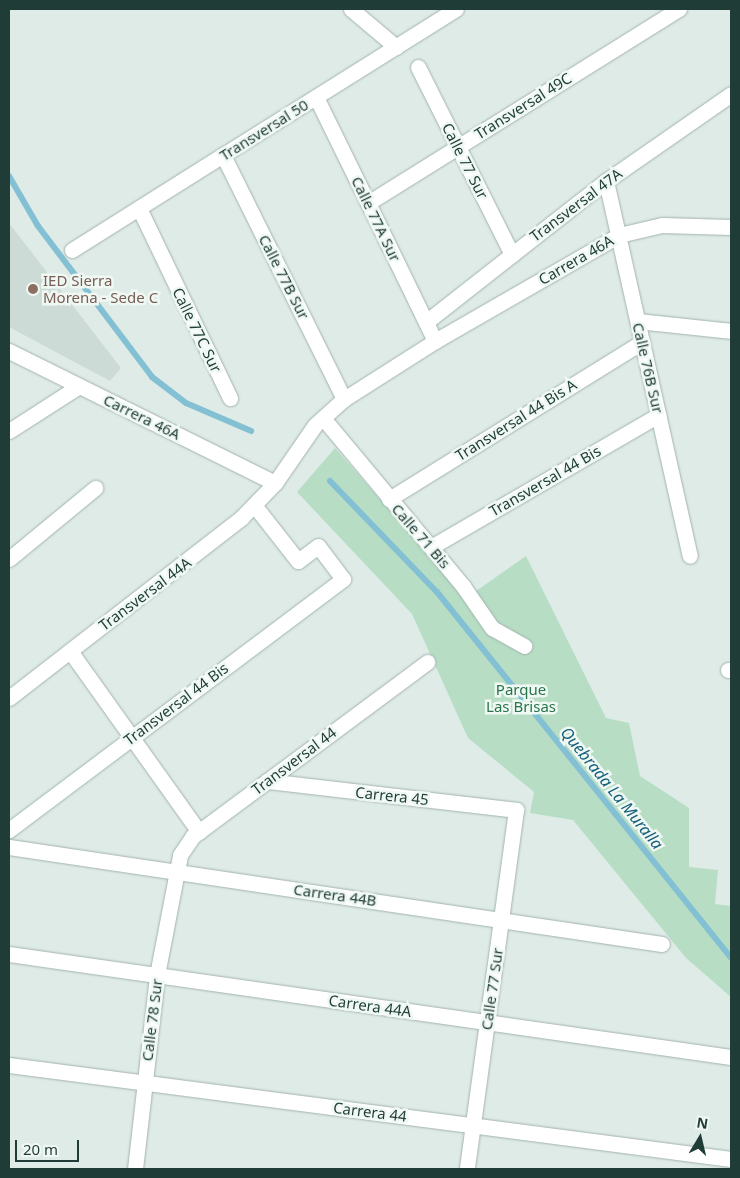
<!DOCTYPE html>
<html>
<head>
<meta charset="utf-8">
<style>
	body { margin:0 }
	#map { position:relative; width:740px; height:1178px; overflow:hidden; background:#dfebe7; font-family:"Noto Sans",sans-serif }
	div>[style] { position:absolute }
	.built>* { inset:0; background:#cddbd6 }
	.green>* { inset:0; background:#b7dec5 }
	.stream>* { height:6px; margin:-3px; padding:0 3px; transform-origin:3px; border-radius:3px; background:#84c0d3 }
	.roads { filter:drop-shadow(0 0 1px #a2b3af) drop-shadow(0 0 1px #a2b3af) }
	.street>* { height:15px; margin:-7.5px; padding:0 7.5px; transform-origin:7.5px; border-radius:7.5px; background:#fff }
	.secondary>* { height:15px; margin:-7.5px; padding:0 7.5px; transform-origin:7.5px; border-radius:7.5px; background:#fff }
	.dots>* { width:14px; height:14px; translate:-50% -50%; box-sizing:border-box; border:2px solid #f0f8f4; border-radius:50% }
	span { translate:-50% -50%; white-space:nowrap; text-align:center; line-height:1.15; -webkit-text-stroke:5px #f0f8f4; paint-order:stroke }
	.street-label { font-size:15px; color:#1f3c37 }
	.education-label { font-size:15px; color:#785e54 }
	.left { translate:0 -50%; text-align:left }
	.park-label { font-size:15px; color:#28744c }
	.water-label { font-size:16px; color:#17607a; font-style:italic }
	.frame { position:absolute; inset:0; border:10px solid #1f3c37; pointer-events:none }
	.north { position:absolute; left:675px; top:1113px; width:50px; height:50px; -webkit-text-stroke:4px #f0f8f4; paint-order:stroke; rotate:9deg; font-size:14px; font-weight:700; line-height:20px; text-align:center; color:#1f3c37 }
	.north::after { content:''; display:block; margin:auto; width:18px; height:22px; background:#1f3c37; clip-path:polygon(50% 0,100% 100%,50% 72%,0 100%) }
	.scale { position:absolute; left:15px; top:1140px; width:64px; height:22px; box-sizing:border-box; border:2px solid #1f3c37; border-top:0; padding-left:6px; font-size:15px; line-height:18px; white-space:nowrap; color:#1f3c37; -webkit-text-stroke:4px #f0f8f4; paint-order:stroke }
</style>
</head>
<body>
<div id="map">
	<div class="built">
		<i style="clip-path:polygon(9px 223px,121px 368px,110px 381px,9px 327px)"></i>
	</div>
	<div class="green">
		<i style="clip-path:polygon(335px 448px,466px 598px,526px 556px,606px 718px,629px 723px,640px 776px,689px 808px,689px 867px,718px 870px,715px 904px,731px 906px,731px 997px,686px 958px,573px 820px,530px 813px,534px 792px,468px 738px,412px 614px,297px 492px)"></i>
	</div>
	<div class="stream">
		<i style="left:9px;top:176px;width:58px;rotate:59.9deg"></i>
		<i style="left:38px;top:226px;width:189px;rotate:52.9deg"></i>
		<i style="left:152px;top:377px;width:43px;rotate:37.4deg"></i>
		<i style="left:186px;top:403px;width:71px;rotate:23.3deg"></i>
		<i style="left:330px;top:481px;width:154px;rotate:46.1deg"></i>
		<i style="left:437px;top:592px;width:469px;rotate:51.2deg"></i>
	</div>
	<div class="roads">
		<div class="street">
			<i style="left:418px;top:67px;width:210px;rotate:63.4deg"></i>
			<i style="left:316px;top:97px;width:118px;rotate:63.9deg"></i>
			<i style="left:606px;top:181px;width:384px;rotate:77.4deg"></i>
			<i style="left:139px;top:208px;width:211px;rotate:64.4deg"></i>
			<i style="left:72px;top:250px;width:178px;rotate:-32.2deg"></i>
			<i style="left:638px;top:321px;width:94px;rotate:6.1deg"></i>
			<i style="left:426px;top:322px;width:229px;rotate:-38.1deg"></i>
			<i style="left:606px;top:181px;width:152px;rotate:-34.8deg"></i>
			<i style="left:435px;top:341px;width:212px;rotate:-29.9deg"></i>
			<i style="left:619px;top:235px;width:44px;rotate:-13.1deg"></i>
			<i style="left:662px;top:225px;width:69px;rotate:1.7deg"></i>
			<i style="left:9px;top:351px;width:297px;rotate:26.4deg"></i>
			<i style="left:323px;top:418px;width:219px;rotate:50.2deg"></i>
			<i style="left:463px;top:586px;width:51px;rotate:55.4deg"></i>
			<i style="left:492px;top:628px;width:37px;rotate:29deg"></i>
			<i style="left:9px;top:431px;width:83px;rotate:-32.7deg"></i>
			<i style="left:389px;top:499px;width:298px;rotate:-31.8deg"></i>
			<i style="left:431px;top:547px;width:263px;rotate:-30.1deg"></i>
			<i style="left:9px;top:559px;width:112px;rotate:-39.5deg"></i>
			<i style="left:70px;top:651px;width:222px;rotate:54.5deg"></i>
			<i style="left:728px;top:670px;width:3px"></i>
			<i style="left:267px;top:781px;width:251px;rotate:6.6deg"></i>
			<i style="left:516px;top:810px;width:362px;rotate:97.8deg"></i>
			<i style="left:9px;top:830px;width:418px;rotate:-36.9deg"></i>
			<i style="left:343px;top:579px;width:41px;rotate:-127.1deg"></i>
			<i style="left:318px;top:546px;width:25px;rotate:143deg"></i>
			<i style="left:298px;top:561px;width:71px;rotate:-128.2deg"></i>
			<i style="left:9px;top:847px;width:660px;rotate:8.45deg"></i>
			<i style="left:9px;top:954px;width:729px;rotate:8.12deg"></i>
			<i style="left:9px;top:1065px;width:728px;rotate:7.42deg"></i>
			<i style="left:135px;top:1169px;width:195px;rotate:-83.5deg"></i>
			<i style="left:157px;top:975px;width:122px;rotate:-79.1deg"></i>
			<i style="left:180px;top:855px;width:23px;rotate:-56deg"></i>
			<i style="left:193px;top:836px;width:292px;rotate:-36.6deg"></i>
		</div>
		<div class="secondary">
			<i style="left:351px;top:9px;width:59px;rotate:40.2deg"></i>
			<i style="left:344px;top:399px;width:272px;rotate:-116.4deg"></i>
			<i style="left:223px;top:155px;width:275px;rotate:-32.1deg"></i>
			<i style="left:9px;top:698px;width:294px;rotate:-37.8deg"></i>
			<i style="left:241px;top:518px;width:49px;rotate:-45.8deg"></i>
			<i style="left:275px;top:483px;width:70px;rotate:-55.4deg"></i>
			<i style="left:315px;top:425px;width:39px;rotate:-42deg"></i>
			<i style="left:344px;top:399px;width:108px;rotate:-32.5deg"></i>
			<i style="left:435px;top:341px;width:153px;rotate:-115.9deg"></i>
			<i style="left:368px;top:203px;width:367px;rotate:-32deg"></i>
		</div>
	</div>
	<div class="dots">
		<i style="left:33px;top:289px;background:#8d6e63"></i>
	</div>
	<div class="street-label">
		<span style="left:523px;top:106px;rotate:-32deg">Transversal 49C</span>
		<span style="left:264px;top:130px;rotate:-32deg">Transversal 50</span>
		<span style="left:465px;top:161px;rotate:63deg">Calle 77 Sur</span>
		<span style="left:576px;top:205px;rotate:-37deg">Transversal 47A</span>
		<span style="left:376px;top:219px;rotate:64deg">Calle 77A Sur</span>
		<span style="left:576px;top:260px;rotate:-30deg">Carrera 46A</span>
		<span style="left:284px;top:277px;rotate:63deg">Calle 77B Sur</span>
		<span style="left:197px;top:330px;rotate:64deg">Calle 77C Sur</span>
		<span style="left:648px;top:368px;rotate:77deg">Calle 76B Sur</span>
		<span style="left:142px;top:417px;rotate:26deg">Carrera 46A</span>
		<span style="left:516px;top:420px;rotate:-32deg">Transversal 44 Bis A</span>
		<span style="left:545px;top:481px;rotate:-30deg">Transversal 44 Bis</span>
		<span style="left:421px;top:536px;rotate:49deg">Calle 71 Bis</span>
		<span style="left:145px;top:594px;rotate:-37deg">Transversal 44A</span>
		<span style="left:176px;top:704px;rotate:-37deg">Transversal 44 Bis</span>
		<span style="left:294px;top:761px;rotate:-37deg">Transversal 44</span>
		<span style="left:392px;top:796px;rotate:6deg">Carrera 45</span>
		<span style="left:335px;top:895px;rotate:8deg">Carrera 44B</span>
		<span style="left:492px;top:989px;rotate:-82deg">Calle 77 Sur</span>
		<span style="left:370px;top:1006px;rotate:8deg">Carrera 44A</span>
		<span style="left:152px;top:1020px;rotate:-83deg">Calle 78 Sur</span>
		<span style="left:370px;top:1112px;rotate:7deg">Carrera 44</span>
	</div>
	<div class="education-label">
		<span class="left" style="left:43px;top:289px">IED Sierra<br>Morena - Sede C</span>
	</div>
	<div class="park-label">
		<span style="left:521px;top:698px">Parque<br>Las Brisas</span>
	</div>
	<div class="water-label">
		<span style="left:612px;top:788px;rotate:51deg">Quebrada La Muralla</span>
	</div>
	<div class="frame"></div>
	<div class="north">N</div>
	<div class="scale">20 m</div>
</div>
</body>
</html>
